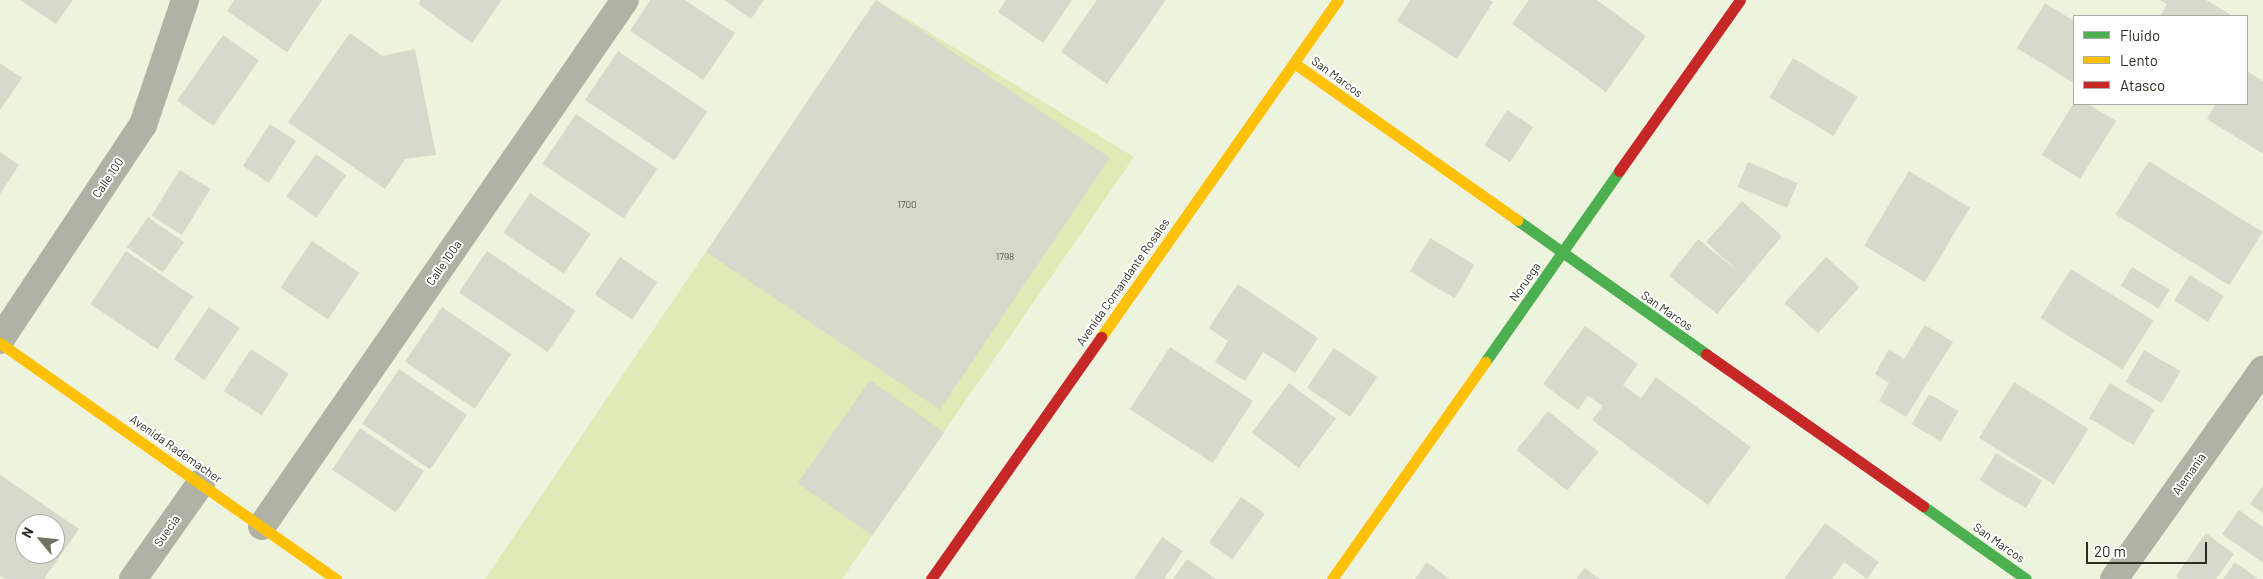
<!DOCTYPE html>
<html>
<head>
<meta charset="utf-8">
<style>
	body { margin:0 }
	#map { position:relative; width:2263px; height:579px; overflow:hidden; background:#eef3de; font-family:Barlow,sans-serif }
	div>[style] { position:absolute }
	.green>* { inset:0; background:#dfeab7 }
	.building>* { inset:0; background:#d7daca; transform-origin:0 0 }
	.street>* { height:28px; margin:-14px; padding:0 14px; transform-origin:14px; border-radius:14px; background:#b0b3a3 }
	.fast>* { height:11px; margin:-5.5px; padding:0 5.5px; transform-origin:5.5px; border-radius:5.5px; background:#4caf50 }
	.slow>* { height:11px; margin:-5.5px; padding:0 5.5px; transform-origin:5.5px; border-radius:5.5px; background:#ffc107 }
	.jam>* { height:11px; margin:-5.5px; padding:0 5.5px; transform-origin:5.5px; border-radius:5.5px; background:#c62828 }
	span { translate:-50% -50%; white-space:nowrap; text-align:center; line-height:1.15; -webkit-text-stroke:4px #fff; paint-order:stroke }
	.number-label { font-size:10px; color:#585b4c }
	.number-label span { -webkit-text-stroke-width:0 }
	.street-label { font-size:12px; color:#2b2e20 }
	.legend { position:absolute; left:2073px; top:15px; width:175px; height:90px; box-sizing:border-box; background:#fff; border:1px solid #aaaba6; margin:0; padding:6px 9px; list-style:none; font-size:15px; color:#2b2e20 }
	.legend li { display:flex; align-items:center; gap:10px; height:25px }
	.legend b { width:25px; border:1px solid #aaaba6 }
	.north { position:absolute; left:15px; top:514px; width:50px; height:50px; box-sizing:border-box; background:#fff; border:1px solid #aaaba6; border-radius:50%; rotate:298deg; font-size:14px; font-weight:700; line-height:20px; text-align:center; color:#2b2e20 }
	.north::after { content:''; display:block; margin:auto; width:18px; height:22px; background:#6f7362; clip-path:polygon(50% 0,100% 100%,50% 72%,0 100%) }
	.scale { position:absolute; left:2086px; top:542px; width:121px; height:22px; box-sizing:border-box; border:2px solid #2b2e20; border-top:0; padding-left:6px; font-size:15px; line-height:18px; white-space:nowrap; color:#2b2e20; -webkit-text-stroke:4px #fff; paint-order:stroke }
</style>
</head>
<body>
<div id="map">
	<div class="green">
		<i style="clip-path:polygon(876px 0,1134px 157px,842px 579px,485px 579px)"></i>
	</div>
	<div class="building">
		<i style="clip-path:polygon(20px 0,73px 0,56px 24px)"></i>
		<i style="clip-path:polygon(234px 0,322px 0,287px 52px,227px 11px)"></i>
		<i style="clip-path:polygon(421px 0,502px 0,472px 43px,418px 4px)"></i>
		<i style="clip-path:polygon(650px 0,685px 0,735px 33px,703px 80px,630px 31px)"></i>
		<i style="clip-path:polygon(724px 0,764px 0,751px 19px)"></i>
		<i style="left:876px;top:0;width:282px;height:304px;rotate:34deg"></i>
		<i style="clip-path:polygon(1006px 0,1072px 0,1043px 43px,998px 12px)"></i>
		<i style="clip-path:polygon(1097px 0,1166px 0,1107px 84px,1061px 52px)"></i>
		<i style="clip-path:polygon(1410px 0,1489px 0,1493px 2px,1457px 59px,1397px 21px)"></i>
		<i style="clip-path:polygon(1529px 0,1597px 0,1646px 36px,1606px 92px,1512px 24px)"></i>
		<i style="clip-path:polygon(2160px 0,2206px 0,2231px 15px,2160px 16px,2167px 4px)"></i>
		<i style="clip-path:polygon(2045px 3px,2074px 21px,2074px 83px,2017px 48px)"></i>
		<i style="clip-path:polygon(350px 33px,382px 56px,415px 49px,436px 155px,405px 159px,385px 189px,288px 122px)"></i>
		<i style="left:223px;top:35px;width:44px;height:80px;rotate:35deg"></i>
		<i style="left:618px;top:51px;width:108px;height:59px;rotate:34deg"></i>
		<i style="left:1793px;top:58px;width:75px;height:46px;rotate:31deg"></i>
		<i style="clip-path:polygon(0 63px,22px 78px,0 110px)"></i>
		<i style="clip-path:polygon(2247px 71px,2263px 81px,2263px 154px,2207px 119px,2216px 104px,2247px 104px)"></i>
		<i style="clip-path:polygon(2073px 104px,2088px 104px,2116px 121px,2080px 179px,2042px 155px)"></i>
		<i style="left:1507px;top:110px;width:31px;height:42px;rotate:33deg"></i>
		<i style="left:576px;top:114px;width:98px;height:60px;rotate:34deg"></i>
		<i style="left:270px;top:124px;width:31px;height:50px;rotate:33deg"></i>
		<i style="clip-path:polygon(0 152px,19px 165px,0 194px)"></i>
		<i style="left:316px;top:154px;width:37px;height:52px;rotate:35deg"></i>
		<i style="left:2149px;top:161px;width:134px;height:63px;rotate:32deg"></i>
		<i style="left:1748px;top:162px;width:54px;height:27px;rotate:23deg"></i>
		<i style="left:180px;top:170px;width:36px;height:54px;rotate:32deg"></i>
		<i style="left:1909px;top:171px;width:71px;height:87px;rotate:31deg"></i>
		<i style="left:530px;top:193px;width:73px;height:48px;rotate:34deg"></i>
		<i style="clip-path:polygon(1742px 201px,1782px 236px,1717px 314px,1669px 276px,1698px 239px,1739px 272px,1706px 242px)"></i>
		<i style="left:148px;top:217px;width:44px;height:37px;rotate:35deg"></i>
		<i style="left:1430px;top:238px;width:52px;height:39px;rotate:31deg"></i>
		<i style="left:312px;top:241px;width:57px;height:56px;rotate:34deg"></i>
		<i style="left:126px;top:251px;width:81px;height:64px;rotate:34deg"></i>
		<i style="left:487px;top:251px;width:107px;height:50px;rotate:34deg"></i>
		<i style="left:620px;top:257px;width:45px;height:45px;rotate:34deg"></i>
		<i style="left:1826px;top:257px;width:45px;height:62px;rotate:42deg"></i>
		<i style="left:2132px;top:267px;width:44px;height:22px;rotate:31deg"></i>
		<i style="left:2071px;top:269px;width:97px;height:58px;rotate:32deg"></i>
		<i style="left:2190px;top:275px;width:40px;height:30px;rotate:32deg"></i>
		<i style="clip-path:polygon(1238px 284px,1318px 338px,1295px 373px,1263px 352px,1245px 381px,1215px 362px,1228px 341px,1209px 328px)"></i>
		<i style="left:209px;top:307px;width:37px;height:63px;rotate:34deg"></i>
		<i style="left:442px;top:307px;width:84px;height:66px;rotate:34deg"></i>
		<i style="clip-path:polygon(1925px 325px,1953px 342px,1906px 417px,1879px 401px,1889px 383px,1875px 374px,1889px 349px,1904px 359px)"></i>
		<i style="clip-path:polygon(1585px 326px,1638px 364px,1623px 385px,1641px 398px,1656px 377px,1751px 447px,1708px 505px,1592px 420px,1603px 406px,1588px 396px,1578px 410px,1543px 384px)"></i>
		<i style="left:1170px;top:347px;width:99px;height:74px;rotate:33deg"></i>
		<i style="left:1334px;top:348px;width:52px;height:48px;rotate:34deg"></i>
		<i style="left:251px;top:349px;width:45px;height:50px;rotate:33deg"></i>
		<i style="left:2144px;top:350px;width:42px;height:37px;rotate:30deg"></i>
		<i style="left:399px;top:369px;width:82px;height:66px;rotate:34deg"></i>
		<i style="left:870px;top:380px;width:91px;height:126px;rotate:35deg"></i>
		<i style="left:2014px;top:382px;width:88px;height:66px;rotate:32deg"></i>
		<i style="left:1289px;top:383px;width:59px;height:62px;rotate:37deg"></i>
		<i style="left:2110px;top:383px;width:52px;height:41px;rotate:31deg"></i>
		<i style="left:1929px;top:394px;width:34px;height:35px;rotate:30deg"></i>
		<i style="left:1548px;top:411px;width:65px;height:50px;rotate:39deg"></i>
		<i style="left:360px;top:428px;width:77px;height:50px;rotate:34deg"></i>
		<i style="left:1996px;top:453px;width:54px;height:32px;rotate:31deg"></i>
		<i style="clip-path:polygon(evenodd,0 475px,79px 529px,44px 579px,5px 579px,0 576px,0 475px,25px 524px,55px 524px,55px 554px,25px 554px,25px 524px)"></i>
		<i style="clip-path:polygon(2263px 485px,2263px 513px,2250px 504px)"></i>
		<i style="left:1241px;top:497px;width:29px;height:56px;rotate:35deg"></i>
		<i style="clip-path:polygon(2239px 510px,2263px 527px,2263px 563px,2222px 534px)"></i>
		<i style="clip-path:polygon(1825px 523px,1879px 562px,1867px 579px,1844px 562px,1832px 579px,1784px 579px)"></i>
		<i style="clip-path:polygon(2206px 533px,2234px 554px,2216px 579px,2179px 579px,2176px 576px)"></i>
		<i style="clip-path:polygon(1162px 537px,1183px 551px,1164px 579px,1134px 579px)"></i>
		<i style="clip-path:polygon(1187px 559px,1216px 579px,1173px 579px)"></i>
		<i style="clip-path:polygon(1427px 562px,1449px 579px,1415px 579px)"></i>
		<i style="clip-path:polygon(2235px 562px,2258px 579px,2223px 579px)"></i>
		<i style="clip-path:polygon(1585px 568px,1600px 579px,1576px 579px)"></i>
	</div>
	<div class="street">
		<i style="left:0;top:340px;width:258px;rotate:-56.4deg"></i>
		<i style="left:143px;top:125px;width:132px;rotate:-71.4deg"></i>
		<i style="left:262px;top:526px;width:639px;rotate:-55.39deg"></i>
		<i style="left:133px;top:579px;width:118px;rotate:-54.7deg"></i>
		<i style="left:2114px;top:579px;width:257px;rotate:-54.6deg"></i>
	</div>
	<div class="fast">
		<i style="left:1517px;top:220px;width:232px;rotate:35.3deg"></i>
		<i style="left:1485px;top:362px;width:233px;rotate:-54.9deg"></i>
		<i style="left:1923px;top:506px;width:126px;rotate:35.3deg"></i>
	</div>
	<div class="slow">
		<i style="left:1294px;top:63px;width:273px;rotate:35.1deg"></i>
		<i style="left:1101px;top:337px;width:412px;rotate:-54.9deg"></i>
		<i style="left:0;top:343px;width:411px;rotate:35.1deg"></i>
		<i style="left:1332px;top:579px;width:266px;rotate:-54.8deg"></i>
	</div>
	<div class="jam">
		<i style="left:1619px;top:171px;width:209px;rotate:-54.7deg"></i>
		<i style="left:1706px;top:354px;width:265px;rotate:35deg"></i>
		<i style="left:931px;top:579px;width:296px;rotate:-54.9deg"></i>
	</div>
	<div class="number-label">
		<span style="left:907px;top:205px">1700</span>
		<span style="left:1005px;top:257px">1798</span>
	</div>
	<div class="street-label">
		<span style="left:1337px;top:77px;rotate:36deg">San Marcos</span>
		<span style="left:108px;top:178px;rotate:-56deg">Calle 100</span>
		<span style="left:444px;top:263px;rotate:-55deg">Calle 100a</span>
		<span style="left:1123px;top:282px;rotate:-55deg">Avenida Comandante Rosales</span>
		<span style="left:1525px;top:282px;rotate:-55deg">Noruega</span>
		<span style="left:1667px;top:311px;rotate:35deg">San Marcos</span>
		<span style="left:176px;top:449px;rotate:35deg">Avenida Rademacher</span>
		<span style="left:2189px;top:474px;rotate:-55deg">Alemania</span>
		<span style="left:167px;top:531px;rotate:-55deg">Suecia</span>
		<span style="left:1999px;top:543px;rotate:35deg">San Marcos</span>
	</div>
	<ul class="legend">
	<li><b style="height:6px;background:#4caf50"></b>Fluido</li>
	<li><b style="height:6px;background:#ffc107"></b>Lento</li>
	<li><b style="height:6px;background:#c62828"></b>Atasco</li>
	</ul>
	<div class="north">N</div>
	<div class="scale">20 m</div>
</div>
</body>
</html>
